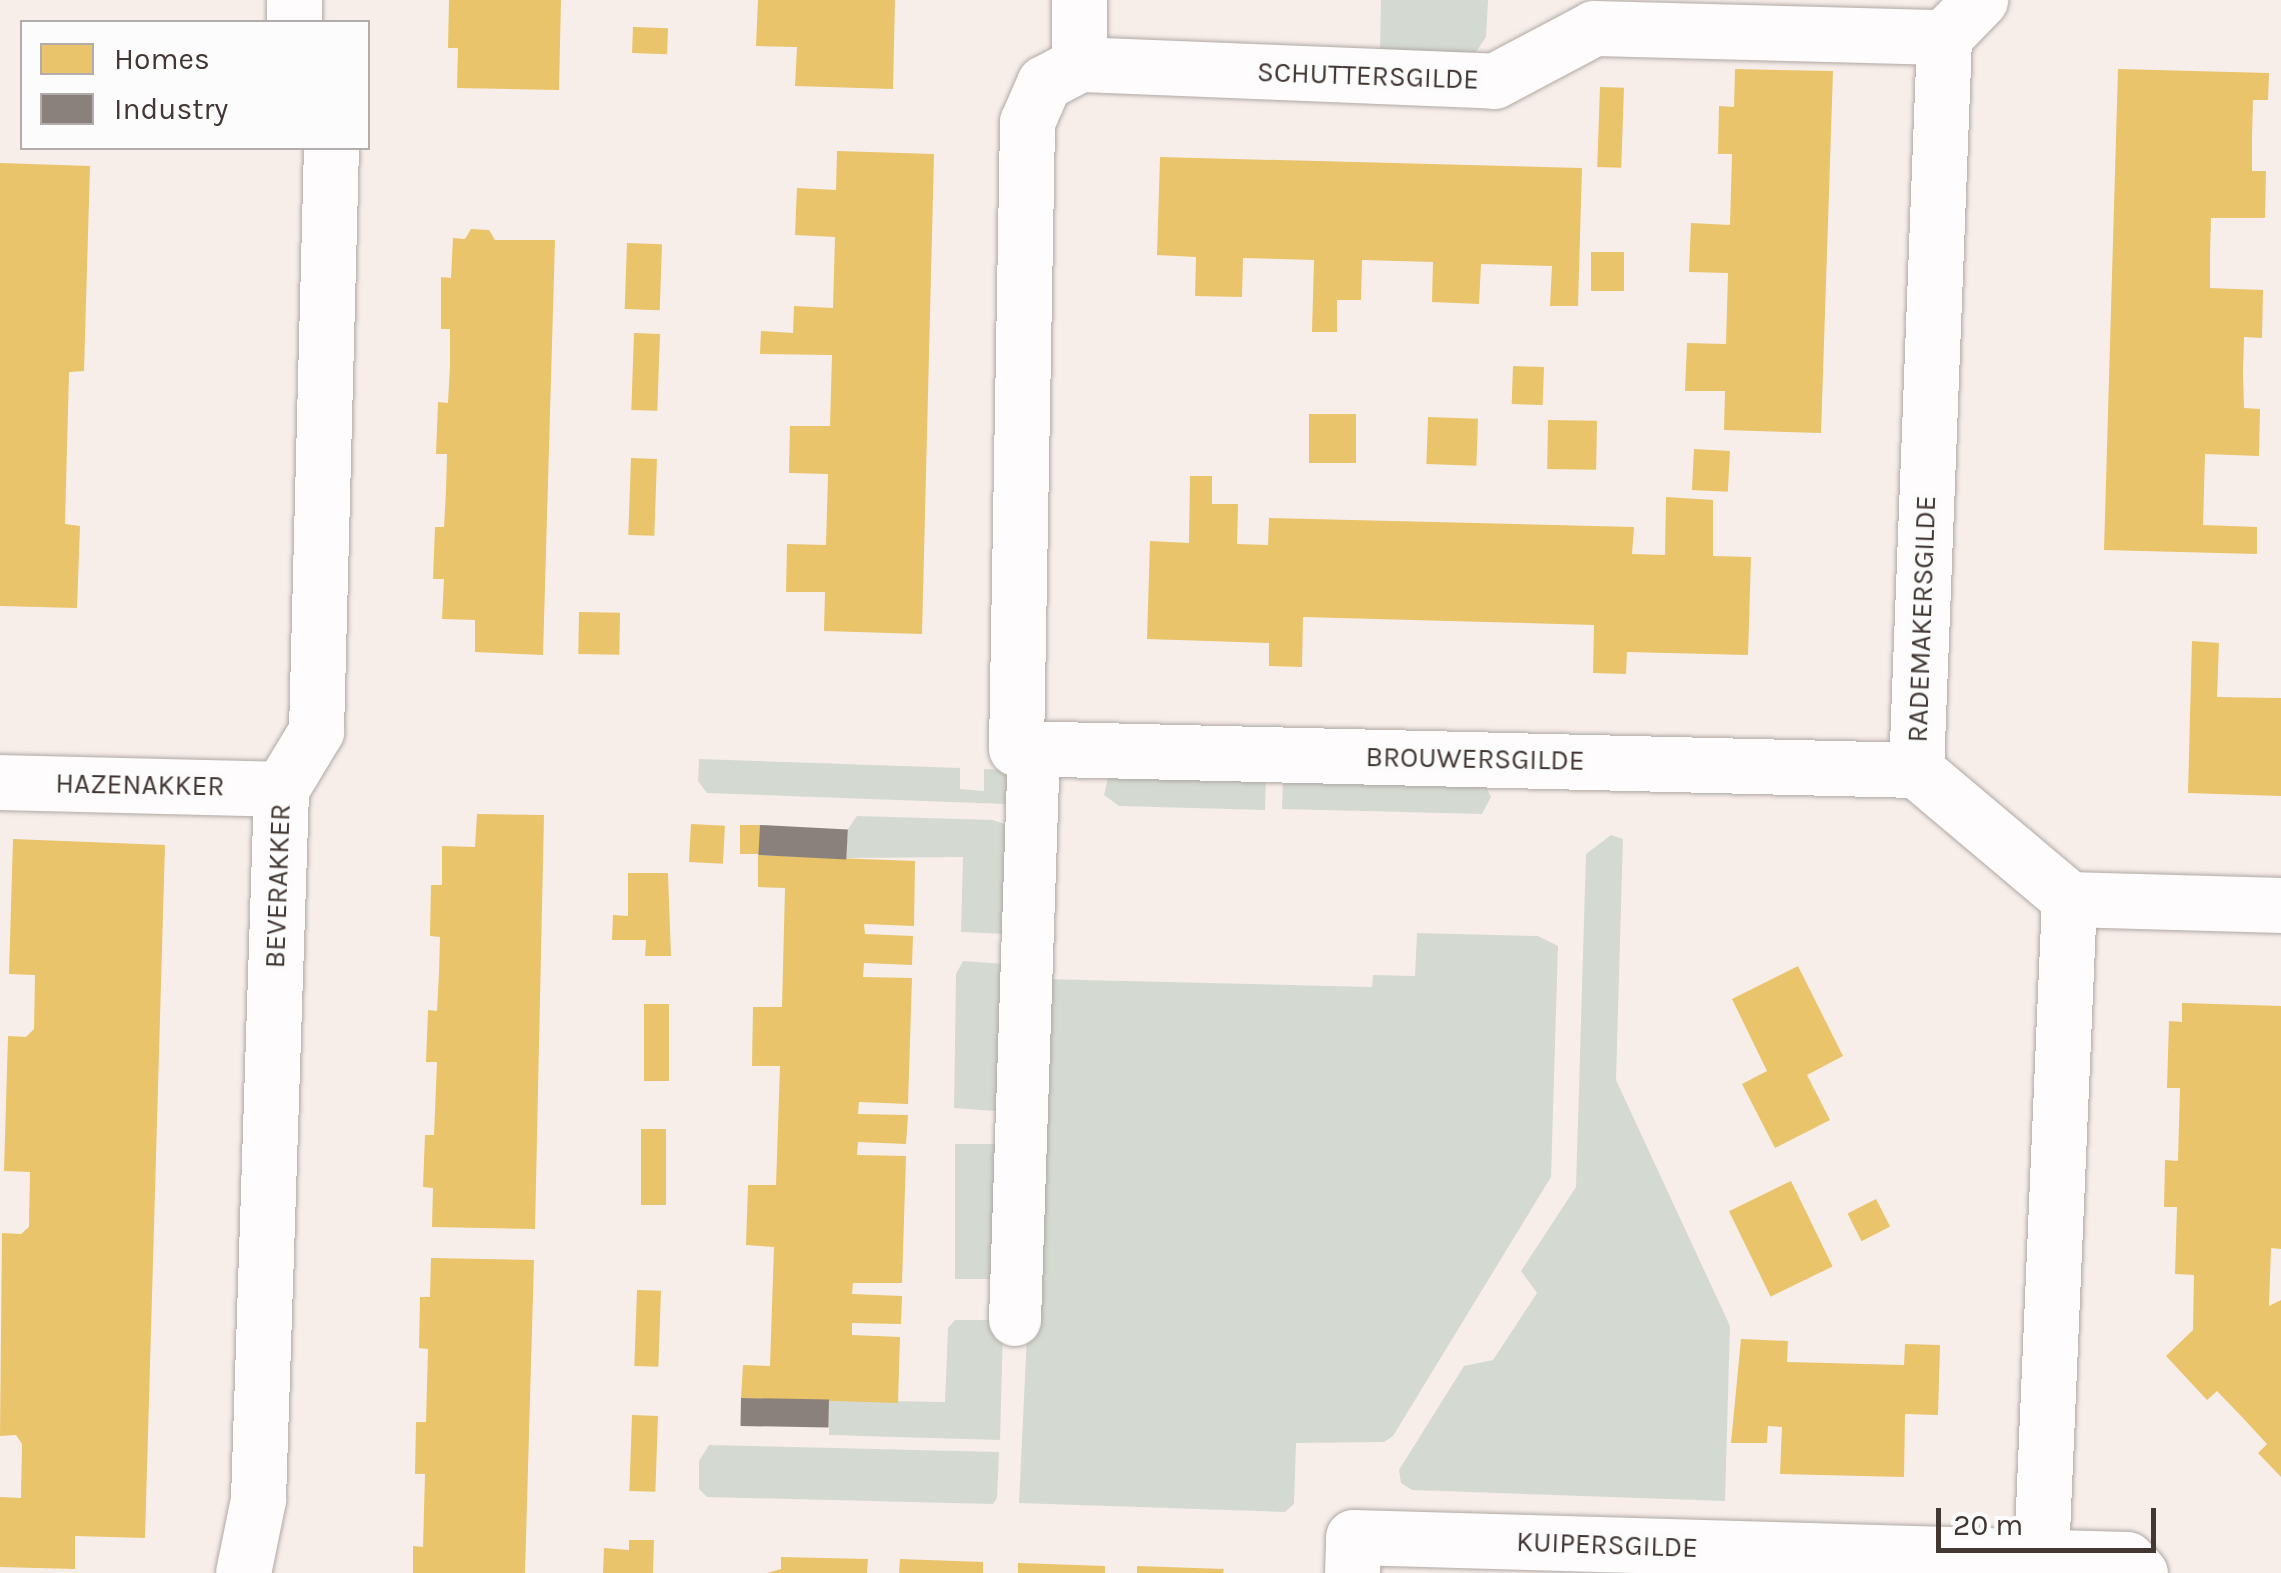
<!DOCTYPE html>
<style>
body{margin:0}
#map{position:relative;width:2281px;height:1573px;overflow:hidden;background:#f7eeea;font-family:Karla,sans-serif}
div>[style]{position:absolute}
.green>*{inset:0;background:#d4dad1;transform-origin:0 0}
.homes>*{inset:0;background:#e9c46a;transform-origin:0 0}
.industry>*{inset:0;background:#8a817c;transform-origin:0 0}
.roads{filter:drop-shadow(0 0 2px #b0a8a4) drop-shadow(0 0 2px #b0a8a4)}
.pedestrian>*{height:52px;margin:-26px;padding:0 26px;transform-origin:26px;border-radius:26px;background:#fefcfc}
.minor>*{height:55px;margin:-27.5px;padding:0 27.5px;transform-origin:27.5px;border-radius:27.5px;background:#fefcfc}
span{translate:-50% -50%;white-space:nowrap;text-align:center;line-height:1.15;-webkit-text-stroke:10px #fcfcfc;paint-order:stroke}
.street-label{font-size:28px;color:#433733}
.legend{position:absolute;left:20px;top:20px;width:350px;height:130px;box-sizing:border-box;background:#fcfcfc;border:2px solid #b2adac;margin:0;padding:12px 18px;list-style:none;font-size:30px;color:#433733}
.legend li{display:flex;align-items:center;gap:20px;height:50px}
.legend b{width:50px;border:2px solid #b2adac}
.scale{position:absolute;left:1936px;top:1508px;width:220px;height:45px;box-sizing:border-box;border:5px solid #433733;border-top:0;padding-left:12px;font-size:30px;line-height:35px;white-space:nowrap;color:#433733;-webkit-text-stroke:8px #fcfcfc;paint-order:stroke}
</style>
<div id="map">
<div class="green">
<div style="clip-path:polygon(1381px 0,1488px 0,1486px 37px,1476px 52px,1464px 54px,1380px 53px)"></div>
<div style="clip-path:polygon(699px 759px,960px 768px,960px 789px,984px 791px,984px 769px,1019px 770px,1017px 801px,1005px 804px,707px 793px,698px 781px)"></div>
<div style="clip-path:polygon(1108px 778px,1266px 779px,1265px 810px,1119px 806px,1104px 795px)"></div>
<div style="clip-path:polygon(1283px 779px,1485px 785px,1491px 797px,1482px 814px,1282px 809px)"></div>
<div style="clip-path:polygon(857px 816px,993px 820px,1010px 826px,1007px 934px,961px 932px,963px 857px,846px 858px,848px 829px)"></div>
<div style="clip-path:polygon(1611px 835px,1623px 839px,1616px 1080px,1730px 1326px,1725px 1501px,1412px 1490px,1401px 1483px,1399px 1470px,1464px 1366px,1493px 1360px,1537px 1293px,1521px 1271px,1576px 1187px,1586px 854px)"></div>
<div style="clip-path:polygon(1417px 933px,1538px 936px,1558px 946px,1551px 1177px,1393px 1436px,1384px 1442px,1296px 1443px,1294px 1504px,1285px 1512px,1019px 1503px,1044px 979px,1372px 987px,1373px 975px,1415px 976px)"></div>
<div style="clip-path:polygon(963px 961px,1004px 964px,1008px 1112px,954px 1108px,956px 974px)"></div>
<div style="left:955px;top:1144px;width:46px;height:135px"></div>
<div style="clip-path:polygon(955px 1320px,993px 1320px,1003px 1330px,1000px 1440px,829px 1435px,829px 1400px,945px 1402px,948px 1328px)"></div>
<div style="clip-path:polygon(709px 1445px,999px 1452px,997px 1498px,993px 1504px,707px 1497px,699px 1489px,699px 1461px)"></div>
</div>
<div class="homes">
<div style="clip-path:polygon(449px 0,561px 0,559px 90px,457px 88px,458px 48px,448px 48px)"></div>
<div style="clip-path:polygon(758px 0,895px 0,893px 89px,795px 86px,797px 47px,756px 46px)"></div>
<div style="left:633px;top:27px;width:35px;height:26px;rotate:2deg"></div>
<div style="clip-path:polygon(1735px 69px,1833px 71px,1821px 433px,1724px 430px,1725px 391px,1685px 391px,1687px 343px,1726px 344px,1728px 273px,1689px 272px,1691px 223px,1730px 225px,1732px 154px,1718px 154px,1719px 106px,1734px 107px)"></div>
<div style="clip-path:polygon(2118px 69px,2269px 73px,2268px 100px,2253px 100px,2252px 136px,2252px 171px,2266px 171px,2265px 218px,2211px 218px,2210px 253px,2210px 288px,2263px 290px,2262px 338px,2244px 337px,2243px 372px,2244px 408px,2260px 409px,2259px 456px,2205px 454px,2203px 525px,2257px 527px,2257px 554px,2104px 550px)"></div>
<div style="left:1600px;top:87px;width:24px;height:80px;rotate:2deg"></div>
<div style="clip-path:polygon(837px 151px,934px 154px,922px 634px,824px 631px,825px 592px,786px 592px,787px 544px,826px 545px,828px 474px,789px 473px,790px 426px,830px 426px,832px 355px,760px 354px,761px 331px,793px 333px,794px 306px,833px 308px,835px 237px,795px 235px,796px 211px,797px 188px,836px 190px)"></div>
<div style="clip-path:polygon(1160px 157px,1582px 168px,1578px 306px,1550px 306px,1552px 266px,1481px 264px,1479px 304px,1432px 302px,1433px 262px,1362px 260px,1361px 300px,1337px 300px,1337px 332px,1312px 332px,1314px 260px,1243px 258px,1242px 297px,1195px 296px,1196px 257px,1157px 255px)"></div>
<div style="clip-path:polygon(0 163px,90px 166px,84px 371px,69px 372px,65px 524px,80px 526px,77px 608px,0 606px)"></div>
<div style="clip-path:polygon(471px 229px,489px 230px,495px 240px,555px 240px,543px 655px,475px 652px,475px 620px,442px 619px,444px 579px,433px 579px,435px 527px,444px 527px,446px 492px,447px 454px,436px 454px,438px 402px,448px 403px,450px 366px,450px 329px,441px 329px,441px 277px,451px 278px,453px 238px,465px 239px)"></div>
<div style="left:627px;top:243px;width:35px;height:66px;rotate:2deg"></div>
<div style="left:1591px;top:252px;width:33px;height:39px"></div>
<div style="left:634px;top:333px;width:26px;height:77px;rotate:2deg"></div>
<div style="left:1513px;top:366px;width:31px;height:38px;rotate:2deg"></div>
<div style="left:1309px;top:414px;width:47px;height:49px"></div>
<div style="left:1428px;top:417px;width:50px;height:47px;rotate:2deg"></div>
<div style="left:1548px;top:420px;width:49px;height:49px;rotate:1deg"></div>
<div style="left:1694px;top:449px;width:36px;height:41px;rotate:3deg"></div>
<div style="left:631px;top:458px;width:26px;height:77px;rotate:2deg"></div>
<div style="clip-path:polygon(1190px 476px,1212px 476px,1212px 504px,1238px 504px,1237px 544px,1268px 545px,1269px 518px,1634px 527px,1632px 554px,1665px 555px,1666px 497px,1713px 500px,1713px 556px,1751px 557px,1748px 655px,1627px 652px,1626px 674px,1593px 673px,1594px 625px,1449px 621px,1303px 617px,1302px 667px,1269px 666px,1269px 643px,1147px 639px,1150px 541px,1189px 543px)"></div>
<div style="left:579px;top:612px;width:41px;height:42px;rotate:1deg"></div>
<div style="clip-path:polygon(2192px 641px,2219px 643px,2217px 697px,2281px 698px,2281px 796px,2188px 793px)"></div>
<div style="clip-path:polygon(477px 814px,544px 815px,535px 1229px,432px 1227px,433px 1188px,423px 1187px,425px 1135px,434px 1135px,437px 1062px,426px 1062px,428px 1010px,437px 1011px,439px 973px,440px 937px,430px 936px,431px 885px,442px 885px,442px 846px,475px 847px)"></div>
<div style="left:691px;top:824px;width:34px;height:38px;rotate:3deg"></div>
<div style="left:740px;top:825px;width:20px;height:29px"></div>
<div style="clip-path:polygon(13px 839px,165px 845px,145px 1538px,75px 1536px,75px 1569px,0 1567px,0 1497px,21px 1498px,22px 1444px,16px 1435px,0 1436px,2px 1233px,21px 1234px,29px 1227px,30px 1172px,4px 1171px,8px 1036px,26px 1037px,34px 1029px,35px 975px,9px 974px)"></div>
<div style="clip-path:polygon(758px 855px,915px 861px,914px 926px,864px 924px,865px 934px,913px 936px,912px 965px,864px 963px,863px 977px,912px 978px,908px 1104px,859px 1102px,858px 1114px,908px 1115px,906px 1144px,858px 1142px,857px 1155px,906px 1156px,902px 1283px,853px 1283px,852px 1294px,902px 1296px,901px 1324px,852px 1323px,852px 1335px,900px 1337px,898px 1403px,741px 1398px,743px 1365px,770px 1366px,774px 1247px,746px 1245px,748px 1185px,776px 1185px,780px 1066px,752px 1066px,753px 1007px,782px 1007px,785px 888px,758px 887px)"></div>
<div style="clip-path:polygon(628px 873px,668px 873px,671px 956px,645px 956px,646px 940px,612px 940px,613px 915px,628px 916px)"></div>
<div style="clip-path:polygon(1798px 966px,1843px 1056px,1807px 1075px,1830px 1120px,1775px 1148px,1742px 1084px,1767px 1071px,1732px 999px)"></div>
<div style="clip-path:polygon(2182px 1003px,2281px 1006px,2281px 1249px,2271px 1248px,2269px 1306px,2281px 1300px,2281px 1477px,2258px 1453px,2267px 1444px,2242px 1417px,2217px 1391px,2207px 1400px,2166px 1356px,2193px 1330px,2194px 1275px,2175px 1274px,2177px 1207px,2164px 1207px,2165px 1160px,2178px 1161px,2180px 1088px,2167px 1088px,2169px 1021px,2182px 1022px)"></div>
<div style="left:644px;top:1004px;width:25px;height:77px"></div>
<div style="left:641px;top:1129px;width:25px;height:76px"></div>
<div style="left:1791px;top:1181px;width:95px;height:69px;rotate:64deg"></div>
<div style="left:1876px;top:1199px;width:31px;height:32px;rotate:63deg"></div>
<div style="clip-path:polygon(431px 1258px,534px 1260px,525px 1573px,413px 1573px,413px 1546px,423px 1547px,425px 1474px,415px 1474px,416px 1422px,426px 1422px,428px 1349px,419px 1348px,420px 1297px,430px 1297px)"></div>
<div style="left:637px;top:1290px;width:24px;height:76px;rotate:2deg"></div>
<div style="clip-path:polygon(1741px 1339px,1788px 1341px,1787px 1362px,1904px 1365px,1905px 1344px,1940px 1345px,1938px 1415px,1905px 1414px,1904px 1477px,1780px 1474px,1782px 1427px,1768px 1426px,1767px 1443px,1731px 1443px)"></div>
<div style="left:632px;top:1415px;width:26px;height:76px;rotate:2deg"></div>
<div style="clip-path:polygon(629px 1540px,654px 1540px,653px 1573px,603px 1573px,604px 1548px,629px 1550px)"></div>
<div style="clip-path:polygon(781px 1557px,868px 1559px,867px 1573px,767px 1573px,781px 1569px)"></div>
<div style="clip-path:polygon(900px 1559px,983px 1562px,983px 1573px,899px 1573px)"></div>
<div style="clip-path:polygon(1018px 1563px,1105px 1566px,1105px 1573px,1018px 1573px)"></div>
<div style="clip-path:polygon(1137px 1566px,1224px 1569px,1223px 1573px,1137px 1573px)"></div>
</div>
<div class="industry">
<div style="left:760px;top:825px;width:88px;height:30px;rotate:3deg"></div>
<div style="left:741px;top:1398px;width:88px;height:28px;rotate:1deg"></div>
</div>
<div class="roads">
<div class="pedestrian">
<div style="left:1015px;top:1320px;width:572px;rotate:-88.1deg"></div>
</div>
<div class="minor">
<div style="left:294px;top:22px;width:22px;rotate:-90deg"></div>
<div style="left:1079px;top:64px;width:64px;rotate:-90deg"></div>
<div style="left:1916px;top:770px;width:900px;rotate:-178.6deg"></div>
<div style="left:1016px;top:748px;width:626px;rotate:-88.99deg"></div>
<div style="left:1027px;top:122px;width:43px;rotate:-66.4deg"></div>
<div style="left:1044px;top:83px;width:40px;rotate:-28deg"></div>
<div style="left:1079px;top:64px;width:415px;rotate:2.3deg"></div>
<div style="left:1494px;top:81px;width:113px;rotate:-27.9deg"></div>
<div style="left:1594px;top:28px;width:350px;rotate:1.5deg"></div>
<div style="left:1916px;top:770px;width:734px;rotate:-87.81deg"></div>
<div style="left:1944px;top:37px;width:52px;rotate:-45.8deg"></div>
<div style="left:1916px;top:770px;width:200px;rotate:40.1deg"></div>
<div style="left:0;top:782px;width:281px;rotate:1.4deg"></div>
<div style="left:2069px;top:899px;width:212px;rotate:1.6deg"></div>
<div style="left:2041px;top:1556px;width:658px;rotate:-87.56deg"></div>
<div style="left:243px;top:1573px;width:76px;rotate:-78.5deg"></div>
<div style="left:258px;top:1499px;width:710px;rotate:-88.14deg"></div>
<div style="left:281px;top:789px;width:68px;rotate:-58.9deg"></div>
<div style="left:316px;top:731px;width:583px;rotate:-88.53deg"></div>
<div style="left:1352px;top:1573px;width:36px;rotate:-88deg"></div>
<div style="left:1353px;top:1537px;width:774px;rotate:1.63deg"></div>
<div style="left:2127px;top:1559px;width:19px;rotate:47deg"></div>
</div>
</div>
<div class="street-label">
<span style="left:1368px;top:76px;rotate:2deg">SCHUTTERSGILDE</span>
<span style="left:1922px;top:619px;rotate:-88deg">RADEMAKERSGILDE</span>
<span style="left:1475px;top:759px;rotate:1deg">BROUWERSGILDE</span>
<span style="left:140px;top:785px;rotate:1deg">HAZENAKKER</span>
<span style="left:278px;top:886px;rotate:-88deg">BEVERAKKER</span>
<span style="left:1607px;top:1545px;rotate:2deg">KUIPERSGILDE</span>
</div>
<ul class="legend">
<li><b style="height:28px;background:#e9c46a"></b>Homes</li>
<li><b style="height:28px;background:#8a817c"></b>Industry</li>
</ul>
<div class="scale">20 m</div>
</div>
